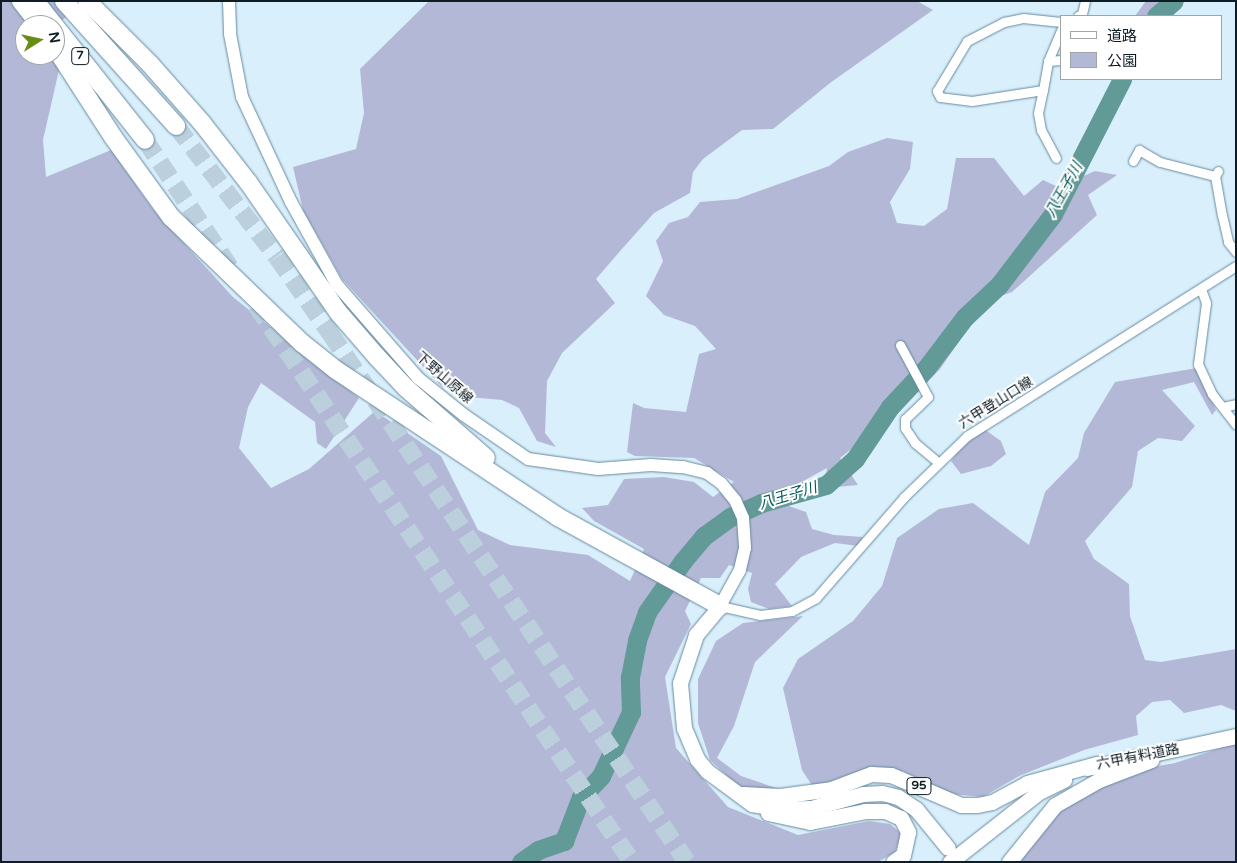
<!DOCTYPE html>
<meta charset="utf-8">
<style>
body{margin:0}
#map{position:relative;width:1237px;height:863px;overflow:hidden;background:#d9effc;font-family:"Varela Round","Noto Sans JP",sans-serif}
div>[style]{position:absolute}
.green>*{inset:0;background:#b4b8d7}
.river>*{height:19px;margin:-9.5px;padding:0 9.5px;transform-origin:9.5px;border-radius:9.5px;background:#619a97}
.highway-tunnel>*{height:18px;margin-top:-9px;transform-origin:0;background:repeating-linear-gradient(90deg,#bbcfdc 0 18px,transparent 0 27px)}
.roads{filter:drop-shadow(0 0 1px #67899e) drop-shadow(0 0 1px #67899e)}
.street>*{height:9px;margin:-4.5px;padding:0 4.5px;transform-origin:4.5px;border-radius:4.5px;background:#fff}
.secondary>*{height:12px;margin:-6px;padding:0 6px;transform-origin:6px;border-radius:6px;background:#fff}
.primary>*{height:15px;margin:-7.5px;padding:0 7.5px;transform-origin:7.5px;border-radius:7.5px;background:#fff}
.highway>*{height:18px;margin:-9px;padding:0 9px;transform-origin:9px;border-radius:9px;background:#fff}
span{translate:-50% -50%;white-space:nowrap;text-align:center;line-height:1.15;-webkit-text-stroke:4px #fff;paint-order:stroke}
.shield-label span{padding:1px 4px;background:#fff;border:1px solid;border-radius:4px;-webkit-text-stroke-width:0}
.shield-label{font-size:12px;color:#0e1c24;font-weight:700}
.street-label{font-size:14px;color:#0e1c24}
.water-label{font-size:15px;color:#005956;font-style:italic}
.frame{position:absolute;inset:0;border:2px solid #0e1c24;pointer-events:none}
.legend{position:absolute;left:1060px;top:15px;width:162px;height:65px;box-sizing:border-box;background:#fff;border:1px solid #9fa4a7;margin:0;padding:6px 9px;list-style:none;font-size:15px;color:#0e1c24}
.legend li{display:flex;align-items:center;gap:10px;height:25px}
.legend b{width:25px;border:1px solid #9fa4a7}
.north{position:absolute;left:15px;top:15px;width:50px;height:50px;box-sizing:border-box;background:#fff;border:1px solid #9fa4a7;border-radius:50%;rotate:80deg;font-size:14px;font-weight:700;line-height:20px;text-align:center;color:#0e1c24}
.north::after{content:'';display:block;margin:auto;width:18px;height:22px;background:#698c12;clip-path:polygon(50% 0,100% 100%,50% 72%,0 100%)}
</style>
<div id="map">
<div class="green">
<div style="clip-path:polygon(1px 1px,89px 1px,55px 25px,25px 25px,25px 55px,50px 55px,59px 70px,43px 140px,46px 177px,111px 150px,152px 208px,233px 297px,359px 398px,326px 449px,317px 443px,315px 422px,261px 383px,248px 407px,239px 448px,271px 488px,309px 469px,375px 411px,441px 456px,478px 530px,510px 545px,588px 555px,630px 581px,644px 549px,594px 521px,582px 508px,608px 505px,624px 479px,664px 477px,694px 482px,713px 497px,734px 482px,694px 458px,635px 456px,627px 452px,633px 403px,644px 408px,686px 412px,699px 354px,716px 349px,695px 326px,664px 315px,646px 296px,663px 261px,656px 241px,669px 223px,688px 217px,700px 202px,737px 199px,829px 166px,848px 152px,887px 138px,913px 142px,910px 169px,890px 202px,897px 223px,924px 226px,947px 209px,956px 158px,994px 158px,1024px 196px,1043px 180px,1058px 187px,1095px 171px,1117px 175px,1088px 195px,1097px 215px,1012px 292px,987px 301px,940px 369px,901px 410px,840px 458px,858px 485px,837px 487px,825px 479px,827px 468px,796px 485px,783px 504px,806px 512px,812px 529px,834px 535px,863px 537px,858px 546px,835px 543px,801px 557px,775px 584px,792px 606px,769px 609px,751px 602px,748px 589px,752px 573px,729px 565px,720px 578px,701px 578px,685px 611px,691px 624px,665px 677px,676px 748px,728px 807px,798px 835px,869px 821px,890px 824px,902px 834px,895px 852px,878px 862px,1px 862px)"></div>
<div style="clip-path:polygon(429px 1px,917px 1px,933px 10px,830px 83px,773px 129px,742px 130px,703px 159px,693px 172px,690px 193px,654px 213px,621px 250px,596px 279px,615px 303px,562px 353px,547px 381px,545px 433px,556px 447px,537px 441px,519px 408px,502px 400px,468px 397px,441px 386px,342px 279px,303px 210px,293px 167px,356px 149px,364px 113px,360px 69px)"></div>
<div style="clip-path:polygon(1146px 1px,1180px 1px,1173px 16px,1135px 16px)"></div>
<div style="clip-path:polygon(1197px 368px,1216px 410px,1212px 415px,1194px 382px,1162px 390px,1195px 426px,1182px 441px,1158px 438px,1138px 451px,1132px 487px,1085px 541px,1094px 559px,1129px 584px,1130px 616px,1145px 660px,1161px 662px,1236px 649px,1236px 711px,1221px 705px,1184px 713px,1170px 700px,1152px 702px,1136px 716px,1138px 735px,1084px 750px,1019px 776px,983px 797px,951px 794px,903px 771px,871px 770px,813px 787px,802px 770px,783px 688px,798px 659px,853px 621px,882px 586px,897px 538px,939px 509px,973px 503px,1029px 545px,1045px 492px,1078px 458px,1084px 433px,1115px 382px)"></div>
<div style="clip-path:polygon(984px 429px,1001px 441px,1006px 454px,991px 466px,961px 474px,951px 461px,964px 444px)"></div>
<div style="clip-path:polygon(803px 616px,755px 662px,734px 726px,717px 758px,741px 776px,779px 789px,774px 792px,738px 786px,710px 760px,698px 723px,698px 679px,716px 641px,743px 623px)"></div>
<div style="clip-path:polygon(1236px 743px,1236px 862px,1019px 862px,1032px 838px,1060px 804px,1130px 771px,1175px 763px)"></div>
</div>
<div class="river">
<div style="left:1156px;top:16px;width:23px;rotate:-40deg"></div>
<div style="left:521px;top:862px;width:21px;rotate:-35deg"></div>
<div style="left:538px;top:850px;width:28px;rotate:-19deg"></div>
<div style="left:564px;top:841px;width:47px;rotate:-68.9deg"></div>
<div style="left:581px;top:797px;width:29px;rotate:-46deg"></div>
<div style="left:601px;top:776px;width:71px;rotate:-64.9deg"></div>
<div style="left:631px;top:712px;width:35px;rotate:-92deg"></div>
<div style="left:630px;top:677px;width:38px;rotate:-79deg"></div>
<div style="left:637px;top:640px;width:30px;rotate:-70deg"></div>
<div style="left:647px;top:612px;width:62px;rotate:-54.8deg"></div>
<div style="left:683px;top:561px;width:33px;rotate:-50deg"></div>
<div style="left:704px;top:536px;width:32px;rotate:-36deg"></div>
<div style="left:730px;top:517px;width:34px;rotate:-24deg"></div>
<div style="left:761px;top:503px;width:67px;rotate:-15.5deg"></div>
<div style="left:826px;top:485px;width:39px;rotate:-42deg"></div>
<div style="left:855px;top:459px;width:63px;rotate:-56.1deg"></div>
<div style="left:890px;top:407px;width:54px;rotate:-47.2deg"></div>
<div style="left:927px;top:367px;width:63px;rotate:-52.8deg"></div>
<div style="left:965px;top:317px;width:47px;rotate:-43.3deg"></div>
<div style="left:999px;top:285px;width:89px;rotate:-52.7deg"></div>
<div style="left:1053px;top:214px;width:152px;rotate:-62.9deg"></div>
</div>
<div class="highway-tunnel">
<div style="left:176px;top:126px;width:165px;rotate:52.4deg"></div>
<div style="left:277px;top:257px;width:93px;rotate:55.1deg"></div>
<div style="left:330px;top:333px;width:638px;rotate:55.99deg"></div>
<div style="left:145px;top:140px;width:155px;rotate:56.3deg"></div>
<div style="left:256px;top:305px;width:672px;rotate:55.98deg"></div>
</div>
<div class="roads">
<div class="street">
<div style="left:1078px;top:16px;width:4px;rotate:-27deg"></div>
<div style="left:1082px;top:14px;width:13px;rotate:-77deg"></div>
<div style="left:1048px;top:61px;width:13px;rotate:-4deg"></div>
<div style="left:1043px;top:90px;width:29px;rotate:-80deg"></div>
<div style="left:1048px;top:61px;width:34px;rotate:-67deg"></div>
<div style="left:1056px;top:158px;width:32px;rotate:-118deg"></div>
<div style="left:1041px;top:130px;width:17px;rotate:-100deg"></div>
<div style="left:1038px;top:113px;width:24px;rotate:-78deg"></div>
<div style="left:1043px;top:90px;width:72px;rotate:171.2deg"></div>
<div style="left:972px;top:101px;width:32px;rotate:-173deg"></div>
<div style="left:940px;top:97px;width:7px;rotate:-117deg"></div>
<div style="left:937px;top:91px;width:58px;rotate:-59deg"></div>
<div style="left:967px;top:41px;width:42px;rotate:-27.2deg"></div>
<div style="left:1004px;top:22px;width:19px;rotate:-12deg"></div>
<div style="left:1023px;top:18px;width:38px;rotate:6deg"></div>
<div style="left:1133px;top:161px;width:13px;rotate:-61deg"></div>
<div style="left:1139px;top:150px;width:24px;rotate:30deg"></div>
<div style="left:1160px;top:162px;width:57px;rotate:14.3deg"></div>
<div style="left:1218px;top:171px;width:6px;rotate:121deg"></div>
<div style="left:1215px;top:176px;width:40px;rotate:80deg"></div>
<div style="left:1222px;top:215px;width:28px;rotate:77deg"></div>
<div style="left:1228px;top:242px;width:13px;rotate:51deg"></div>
<div style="left:1201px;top:289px;width:15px;rotate:70deg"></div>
<div style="left:1206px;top:303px;width:62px;rotate:97.5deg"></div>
<div style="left:1198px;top:364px;width:33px;rotate:65deg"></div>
<div style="left:1212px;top:394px;width:39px;rotate:52deg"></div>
<div style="left:900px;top:345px;width:59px;rotate:61.7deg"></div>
<div style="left:928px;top:397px;width:32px;rotate:136deg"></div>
<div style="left:905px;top:419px;width:9px;rotate:90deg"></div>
<div style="left:905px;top:428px;width:18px;rotate:56deg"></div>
<div style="left:915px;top:443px;width:31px;rotate:40deg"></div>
<div style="left:1223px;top:407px;width:13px;rotate:-13deg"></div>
<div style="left:720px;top:606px;width:41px;rotate:12.7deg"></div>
<div style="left:760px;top:615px;width:32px;rotate:-7deg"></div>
<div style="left:792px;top:611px;width:27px;rotate:-28deg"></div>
<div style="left:816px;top:598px;width:134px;rotate:-48.9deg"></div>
<div style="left:904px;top:497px;width:88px;rotate:-44.1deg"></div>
<div style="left:967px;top:436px;width:318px;rotate:-32.3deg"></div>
</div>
<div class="secondary">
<div style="left:229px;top:1px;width:33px;rotate:88deg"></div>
<div style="left:230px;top:34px;width:64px;rotate:79.2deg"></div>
<div style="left:242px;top:97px;width:116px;rotate:65deg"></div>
<div style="left:291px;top:202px;width:95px;rotate:61deg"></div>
<div style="left:337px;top:285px;width:123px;rotate:48.9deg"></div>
<div style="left:418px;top:378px;width:59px;rotate:38.8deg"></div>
<div style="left:464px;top:415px;width:78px;rotate:34.5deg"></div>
<div style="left:528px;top:459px;width:71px;rotate:8.1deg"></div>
<div style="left:598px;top:469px;width:53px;rotate:-4.3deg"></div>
<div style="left:651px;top:465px;width:32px;rotate:4deg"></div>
<div style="left:683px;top:467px;width:25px;rotate:14deg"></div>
<div style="left:707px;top:473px;width:17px;rotate:36deg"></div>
<div style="left:721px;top:483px;width:22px;rotate:51deg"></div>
<div style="left:735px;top:500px;width:20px;rotate:66deg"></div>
<div style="left:743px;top:518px;width:30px;rotate:86deg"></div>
<div style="left:745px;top:548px;width:23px;rotate:103deg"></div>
<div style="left:740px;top:570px;width:41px;rotate:119.1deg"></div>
</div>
<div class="primary">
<div style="left:720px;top:606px;width:38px;rotate:130deg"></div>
<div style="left:696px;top:635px;width:51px;rotate:108.4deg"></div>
<div style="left:680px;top:683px;width:45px;rotate:84.9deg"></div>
<div style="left:684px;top:728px;width:34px;rotate:67deg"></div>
<div style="left:697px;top:759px;width:16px;rotate:50deg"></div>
<div style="left:707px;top:771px;width:56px;rotate:36.3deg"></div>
<div style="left:752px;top:804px;width:28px;rotate:10deg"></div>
<div style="left:780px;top:809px;width:31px;rotate:-2deg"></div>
<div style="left:811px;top:808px;width:54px;rotate:-15.1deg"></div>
<div style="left:863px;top:794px;width:19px;rotate:-3deg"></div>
<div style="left:882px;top:793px;width:16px;rotate:14deg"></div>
<div style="left:898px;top:797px;width:22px;rotate:34deg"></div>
<div style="left:916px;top:809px;width:50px;rotate:50.6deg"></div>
<div style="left:1087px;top:768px;width:152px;rotate:-12.1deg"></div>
<div style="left:743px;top:794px;width:37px;rotate:3deg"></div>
<div style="left:780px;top:796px;width:51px;rotate:-7.8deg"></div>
<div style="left:831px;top:789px;width:43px;rotate:-20.6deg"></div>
<div style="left:871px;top:774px;width:20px;rotate:3deg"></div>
<div style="left:891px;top:775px;width:76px;rotate:23.2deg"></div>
<div style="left:961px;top:805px;width:16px"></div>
<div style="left:977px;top:805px;width:15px;rotate:-11deg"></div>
<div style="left:992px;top:802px;width:40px;rotate:-28deg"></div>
<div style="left:1027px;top:783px;width:72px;rotate:-15.4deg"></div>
<div style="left:768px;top:813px;width:43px;rotate:12.1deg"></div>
<div style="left:810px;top:822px;width:56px;rotate:-11.3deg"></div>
<div style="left:865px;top:811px;width:20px"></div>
<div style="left:885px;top:811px;width:17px;rotate:24deg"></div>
<div style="left:901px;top:818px;width:16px;rotate:63deg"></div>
<div style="left:908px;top:832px;width:24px;rotate:102deg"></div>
<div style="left:903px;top:855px;width:12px;rotate:145deg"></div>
<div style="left:950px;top:862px;width:113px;rotate:-38.2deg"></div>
<div style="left:1039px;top:792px;width:28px;rotate:-26deg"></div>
<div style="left:1009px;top:862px;width:73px;rotate:-51.1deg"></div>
<div style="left:1055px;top:805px;width:51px;rotate:-29.6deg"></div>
<div style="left:1099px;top:780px;width:56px;rotate:-21deg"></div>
</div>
<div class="highway">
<div style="left:21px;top:1px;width:28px;rotate:52deg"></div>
<div style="left:35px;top:1px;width:177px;rotate:51.6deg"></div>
<div style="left:64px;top:1px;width:168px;rotate:48.1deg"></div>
<div style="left:87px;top:1px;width:89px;rotate:45deg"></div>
<div style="left:150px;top:64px;width:79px;rotate:48.6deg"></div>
<div style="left:202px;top:123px;width:75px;rotate:52.1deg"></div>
<div style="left:248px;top:182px;width:158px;rotate:55.3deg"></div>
<div style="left:338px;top:312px;width:60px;rotate:49.1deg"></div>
<div style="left:377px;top:357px;width:42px;rotate:46.9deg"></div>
<div style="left:406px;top:388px;width:106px;rotate:41.2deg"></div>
<div style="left:55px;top:47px;width:107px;rotate:57.2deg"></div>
<div style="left:113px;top:137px;width:99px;rotate:54.1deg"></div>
<div style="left:171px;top:217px;width:182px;rotate:43.9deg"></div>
<div style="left:302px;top:343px;width:43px;rotate:38.5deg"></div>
<div style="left:336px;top:370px;width:266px;rotate:33.5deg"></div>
<div style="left:558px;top:517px;width:185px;rotate:28.8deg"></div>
</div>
</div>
<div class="shield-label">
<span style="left:80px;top:56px">7</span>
<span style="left:919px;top:786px">95</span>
</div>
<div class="street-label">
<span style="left:444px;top:378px;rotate:41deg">下野山原線</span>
<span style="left:996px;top:403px;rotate:-32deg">六甲登山口線</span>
<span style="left:1138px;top:757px;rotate:-11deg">六甲有料道路</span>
</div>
<div class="water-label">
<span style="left:1064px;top:190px;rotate:-61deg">八王子川</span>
<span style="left:788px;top:496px;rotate:-17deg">八王子川</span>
</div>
<div class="frame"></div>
<ul class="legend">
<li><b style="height:6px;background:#fff"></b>道路</li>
<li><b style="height:14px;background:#b4b8d7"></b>公園</li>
</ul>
<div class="north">N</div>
</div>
